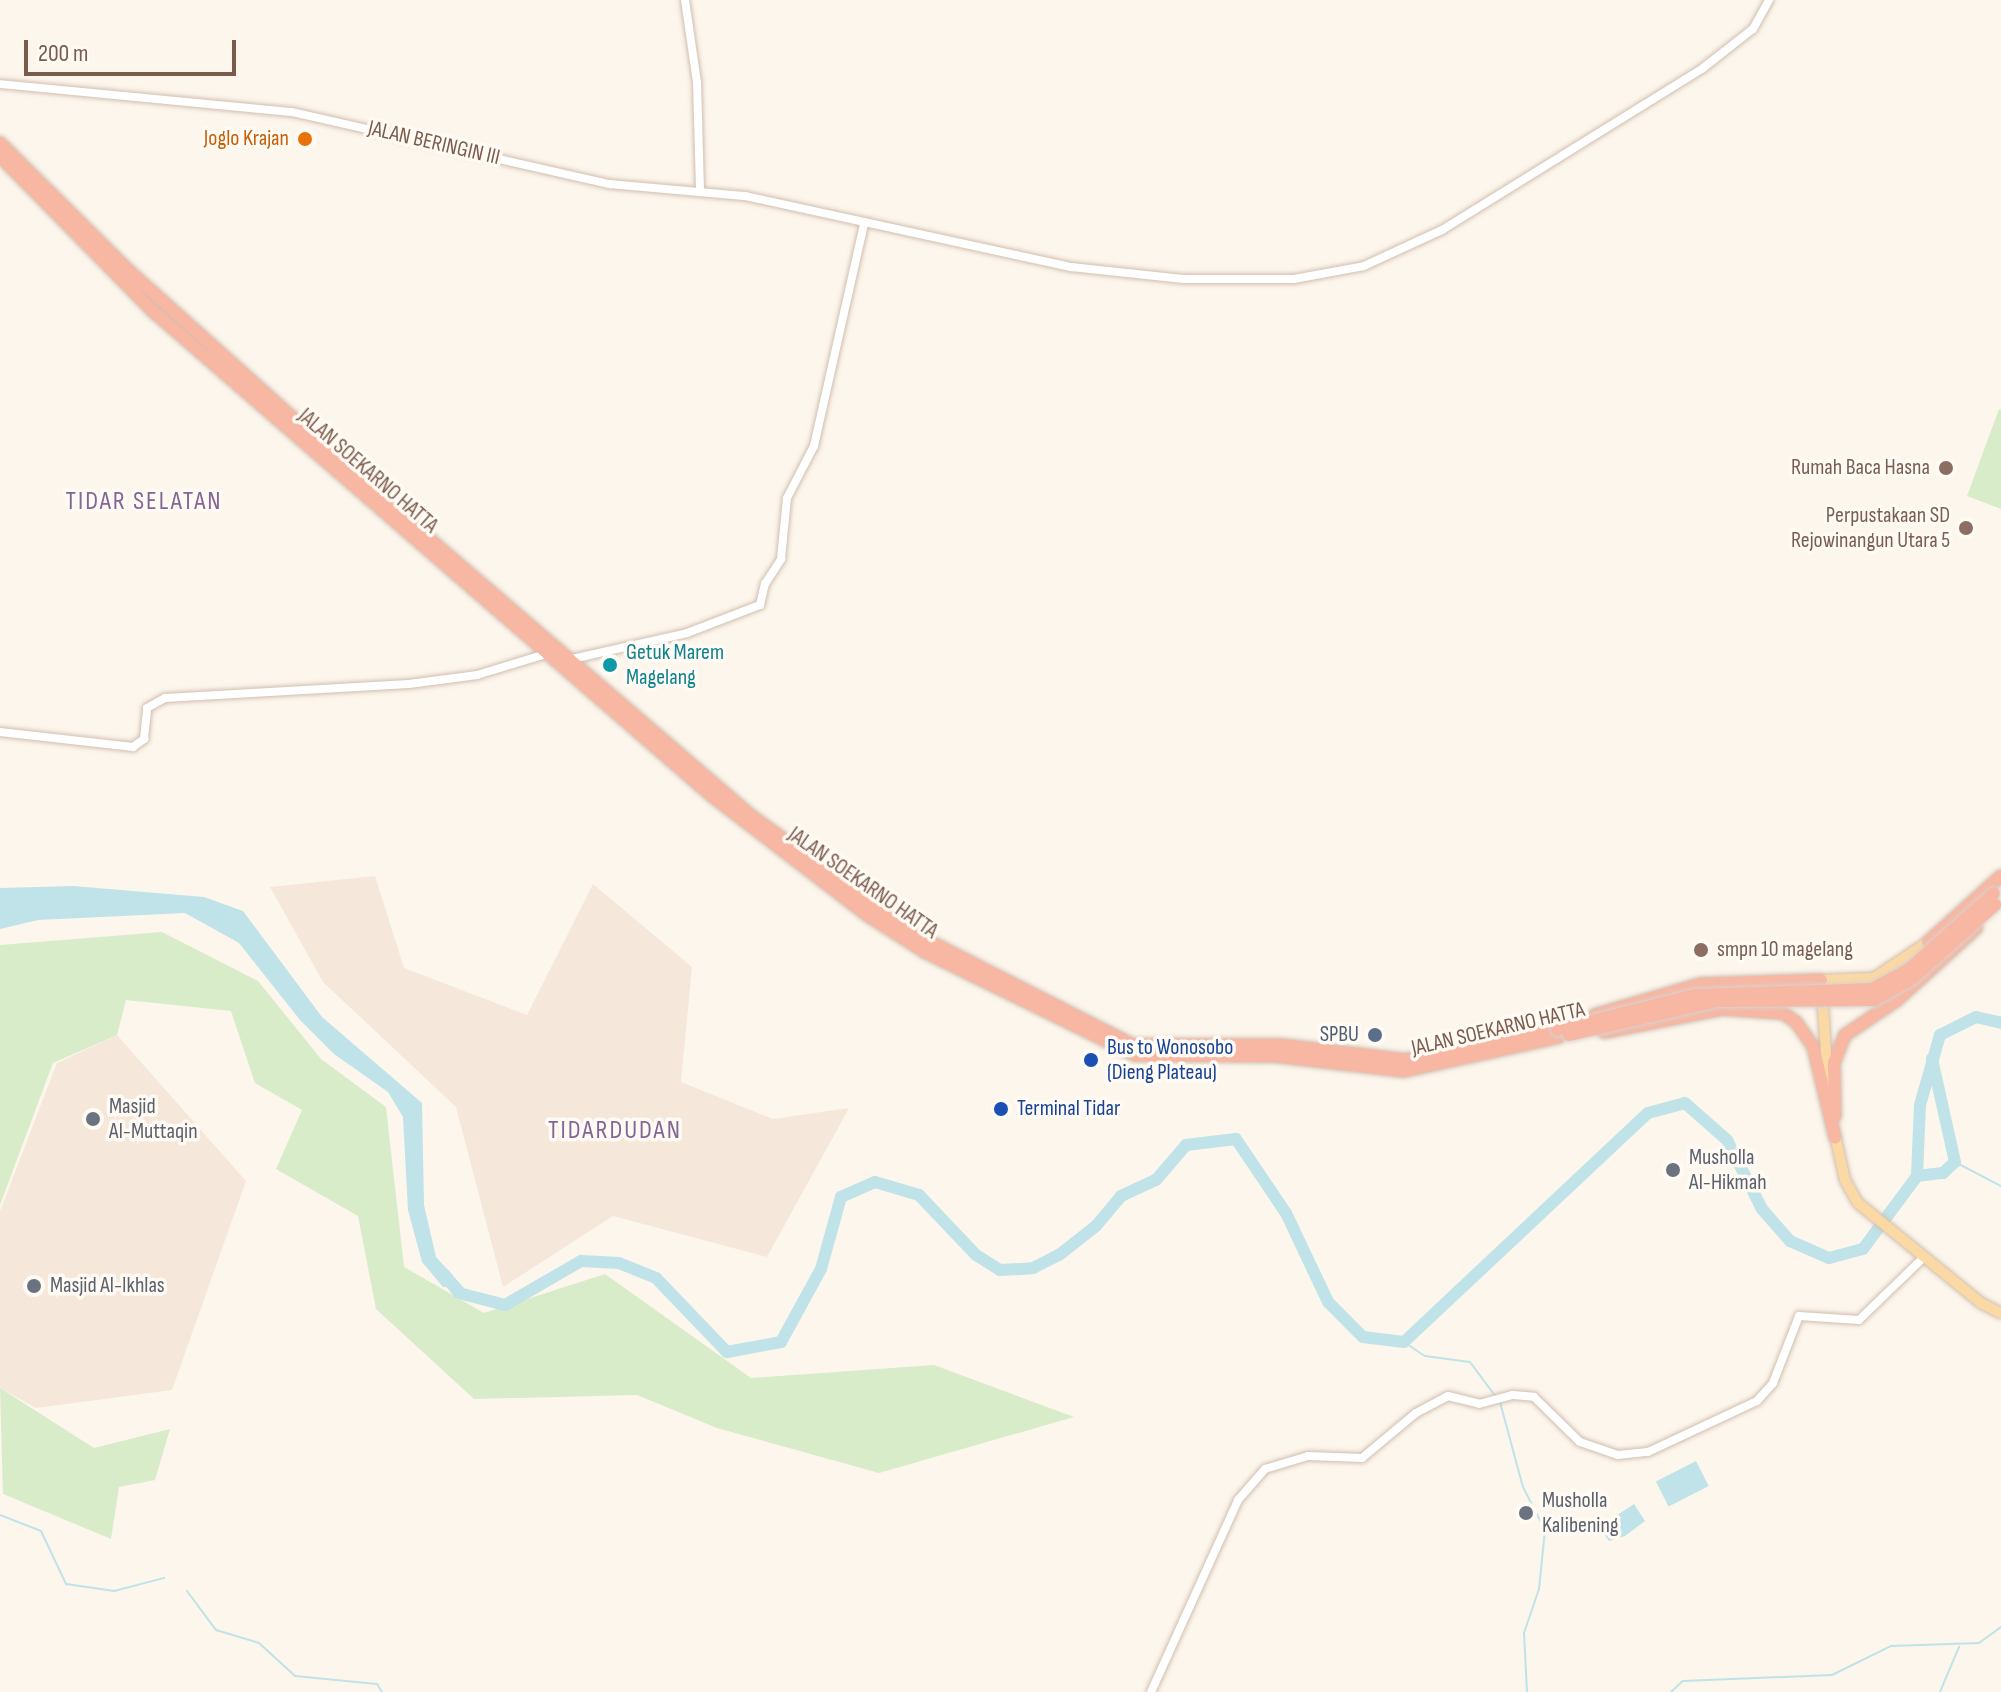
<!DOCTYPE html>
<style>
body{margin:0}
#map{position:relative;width:2001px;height:1692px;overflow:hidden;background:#fdf6ec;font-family:"Sofia Sans Condensed",sans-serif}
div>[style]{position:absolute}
.residential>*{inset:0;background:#f5e8da}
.green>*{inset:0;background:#d8ecc9}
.water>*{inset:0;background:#bfe3e8;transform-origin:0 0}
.stream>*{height:2px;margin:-1px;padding:0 1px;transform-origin:1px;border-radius:1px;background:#bfe3e8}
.river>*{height:12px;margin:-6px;padding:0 6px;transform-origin:6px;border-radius:6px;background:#bfe3e8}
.roads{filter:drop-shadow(0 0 2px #d1beb0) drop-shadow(0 0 2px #d1beb0)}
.minor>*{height:8px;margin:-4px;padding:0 4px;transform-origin:4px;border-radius:4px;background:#fff}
.major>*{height:10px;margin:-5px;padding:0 5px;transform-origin:5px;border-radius:5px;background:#fbd9a5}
.highway>*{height:12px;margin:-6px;padding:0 6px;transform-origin:6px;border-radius:6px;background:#f7b7a3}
.bridges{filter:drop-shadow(0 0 2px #dad1cd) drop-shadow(0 0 2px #dad1cd)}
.highway-bridge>*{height:12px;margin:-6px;padding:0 6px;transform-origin:6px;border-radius:6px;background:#f7b7a3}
.dots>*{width:22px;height:22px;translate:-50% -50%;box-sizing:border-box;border:4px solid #fffaf3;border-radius:50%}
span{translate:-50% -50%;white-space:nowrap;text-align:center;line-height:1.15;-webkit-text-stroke:7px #fffaf3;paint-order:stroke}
.food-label{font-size:22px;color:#c56008}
.right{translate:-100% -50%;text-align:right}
.street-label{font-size:22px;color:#7a5c4d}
.education-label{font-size:22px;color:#785e54}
.left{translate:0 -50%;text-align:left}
.culture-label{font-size:22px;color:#0d838f}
.service-label{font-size:22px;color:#4e5e75}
.transit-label{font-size:22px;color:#164399}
.worship-label{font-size:22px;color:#5b616d}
.quarter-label{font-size:26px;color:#846695;letter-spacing:2px}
.scale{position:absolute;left:24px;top:40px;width:212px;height:36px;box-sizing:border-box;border:4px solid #7a5c4d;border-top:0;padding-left:10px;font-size:24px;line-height:28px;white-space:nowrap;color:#7a5c4d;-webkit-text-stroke:6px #fffaf3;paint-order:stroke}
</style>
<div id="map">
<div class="residential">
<div style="clip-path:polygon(375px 876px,404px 968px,527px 1015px,593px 884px,692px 967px,681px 1082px,773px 1119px,849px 1108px,767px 1257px,613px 1216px,503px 1287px,456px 1107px,323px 982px,270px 887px)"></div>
<div style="clip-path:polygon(117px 1035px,246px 1181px,172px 1390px,36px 1408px,0 1388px,0 1211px,57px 1063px)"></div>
</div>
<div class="green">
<div style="clip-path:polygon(1999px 409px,2001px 410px,2001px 509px,1967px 496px)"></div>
<div style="clip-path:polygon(162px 932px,258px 981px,321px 1059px,386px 1107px,404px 1267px,484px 1313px,605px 1274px,751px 1378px,934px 1365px,1074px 1417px,879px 1473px,717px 1428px,637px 1395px,474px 1399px,376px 1309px,358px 1216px,276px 1169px,302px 1110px,255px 1083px,231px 1011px,126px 1000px,117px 1035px,53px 1063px,0 1205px,0 945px)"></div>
<div style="clip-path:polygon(0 1388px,94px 1448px,170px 1429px,155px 1480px,119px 1487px,111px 1539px,3px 1494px)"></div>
</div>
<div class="water">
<div style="clip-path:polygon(73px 886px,204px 897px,243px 911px,322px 1017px,422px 1103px,424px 1205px,436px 1257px,464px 1288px,443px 1287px,422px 1262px,408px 1210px,403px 1117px,388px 1092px,334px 1054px,300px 1020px,239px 943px,185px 913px,38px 920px,0 929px,0 888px)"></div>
<div style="left:1696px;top:1461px;width:28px;height:45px;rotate:63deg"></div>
<div style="clip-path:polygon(1634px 1504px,1645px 1521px,1625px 1536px,1609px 1541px,1599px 1527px)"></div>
</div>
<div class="stream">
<div style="left:1955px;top:1162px;width:52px;rotate:27.6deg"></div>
<div style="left:1404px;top:1342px;width:25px;rotate:34deg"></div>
<div style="left:1425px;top:1356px;width:45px;rotate:7.6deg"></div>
<div style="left:1470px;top:1362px;width:44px;rotate:53.4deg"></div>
<div style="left:1500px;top:1402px;width:88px;rotate:74.9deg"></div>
<div style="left:1523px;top:1487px;width:48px;rotate:62.9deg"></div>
<div style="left:1545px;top:1530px;width:59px;rotate:95.8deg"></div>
<div style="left:1539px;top:1589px;width:46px;rotate:108.8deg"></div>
<div style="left:1524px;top:1633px;width:59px;rotate:87.1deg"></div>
<div style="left:0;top:1515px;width:44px;rotate:21.3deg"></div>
<div style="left:41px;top:1531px;width:59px;rotate:64.7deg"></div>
<div style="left:66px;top:1584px;width:49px;rotate:8.3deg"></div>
<div style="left:114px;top:1591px;width:52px;rotate:-14.6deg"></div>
<div style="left:187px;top:1591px;width:49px;rotate:53.4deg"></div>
<div style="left:216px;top:1630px;width:45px;rotate:16.8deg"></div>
<div style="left:259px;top:1643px;width:49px;rotate:42.5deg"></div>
<div style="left:295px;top:1676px;width:82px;rotate:5.6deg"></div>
<div style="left:377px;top:1684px;width:9px;rotate:58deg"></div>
<div style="left:1671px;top:1692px;width:16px;rotate:-43deg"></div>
<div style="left:1683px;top:1681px;width:149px;rotate:-2.3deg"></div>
<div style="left:1832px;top:1675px;width:66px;rotate:-26.2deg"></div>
<div style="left:1891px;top:1646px;width:88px;rotate:-2deg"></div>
<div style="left:1979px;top:1643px;width:27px;rotate:-36deg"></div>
<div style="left:1940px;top:1692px;width:49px;rotate:-67.1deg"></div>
</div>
<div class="river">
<div style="left:1917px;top:1176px;width:26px;rotate:-7deg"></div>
<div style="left:1943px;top:1173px;width:16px;rotate:-43deg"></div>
<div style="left:1955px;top:1162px;width:106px;rotate:-102.6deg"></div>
<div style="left:444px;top:1274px;width:24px;rotate:52deg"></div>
<div style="left:459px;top:1293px;width:48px;rotate:14.6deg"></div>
<div style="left:505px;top:1305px;width:88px;rotate:-30.1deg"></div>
<div style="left:581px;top:1261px;width:38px;rotate:3deg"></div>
<div style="left:619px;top:1263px;width:40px;rotate:22deg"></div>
<div style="left:656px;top:1278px;width:103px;rotate:46.2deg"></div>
<div style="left:727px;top:1352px;width:55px;rotate:-10.5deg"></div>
<div style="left:781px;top:1342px;width:83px;rotate:-61.3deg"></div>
<div style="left:821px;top:1269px;width:75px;rotate:-74.5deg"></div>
<div style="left:841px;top:1197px;width:37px;rotate:-24deg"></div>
<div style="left:875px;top:1182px;width:46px;rotate:16.5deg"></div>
<div style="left:919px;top:1195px;width:83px;rotate:46.5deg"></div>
<div style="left:976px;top:1255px;width:28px;rotate:32deg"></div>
<div style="left:1000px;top:1270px;width:33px;rotate:-3deg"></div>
<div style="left:1033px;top:1268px;width:29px;rotate:-27deg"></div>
<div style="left:1059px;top:1255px;width:47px;rotate:-38.1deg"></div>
<div style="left:1096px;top:1226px;width:39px;rotate:-50deg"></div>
<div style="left:1121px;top:1196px;width:38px;rotate:-25deg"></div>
<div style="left:1156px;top:1180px;width:46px;rotate:-49.4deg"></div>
<div style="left:1186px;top:1145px;width:50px;rotate:-6.8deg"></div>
<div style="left:1236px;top:1139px;width:89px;rotate:56deg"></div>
<div style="left:1286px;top:1213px;width:98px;rotate:64.7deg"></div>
<div style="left:1328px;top:1302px;width:49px;rotate:45deg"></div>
<div style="left:1363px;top:1337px;width:41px;rotate:7deg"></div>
<div style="left:1404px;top:1342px;width:335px;rotate:-43.2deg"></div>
<div style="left:1648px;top:1113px;width:38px;rotate:-15deg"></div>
<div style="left:1685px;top:1103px;width:56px;rotate:41.4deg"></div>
<div style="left:1727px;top:1140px;width:77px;rotate:63.1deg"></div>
<div style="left:1762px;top:1209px;width:43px;rotate:48.8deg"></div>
<div style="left:1790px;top:1241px;width:43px;rotate:23.6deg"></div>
<div style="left:1829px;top:1258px;width:35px;rotate:-15deg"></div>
<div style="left:1863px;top:1249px;width:91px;rotate:-53.5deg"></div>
<div style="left:1917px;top:1176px;width:71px;rotate:-87.6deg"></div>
<div style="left:1920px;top:1105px;width:73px;rotate:-74.1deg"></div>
<div style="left:1940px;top:1035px;width:40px;rotate:-26.6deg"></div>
<div style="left:1976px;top:1017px;width:26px;rotate:13deg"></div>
</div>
<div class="roads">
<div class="minor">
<div style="left:685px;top:0;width:83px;rotate:81.7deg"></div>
<div style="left:697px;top:82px;width:109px;rotate:88.4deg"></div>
<div style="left:0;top:84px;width:293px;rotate:5.5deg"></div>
<div style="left:292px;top:112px;width:326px;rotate:12.8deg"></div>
<div style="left:610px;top:184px;width:136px;rotate:5.1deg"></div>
<div style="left:745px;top:196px;width:334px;rotate:12.3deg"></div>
<div style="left:1071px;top:267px;width:113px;rotate:6.1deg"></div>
<div style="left:1183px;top:279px;width:111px"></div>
<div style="left:1294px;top:279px;width:71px;rotate:-10.5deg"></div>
<div style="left:1364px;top:266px;width:86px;rotate:-24.8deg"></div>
<div style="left:1442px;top:230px;width:307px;rotate:-31.8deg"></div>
<div style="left:1703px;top:68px;width:63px;rotate:-38deg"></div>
<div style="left:1753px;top:29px;width:33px;rotate:-61deg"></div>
<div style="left:572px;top:659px;width:118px;rotate:-12.7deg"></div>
<div style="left:687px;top:633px;width:78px;rotate:-21deg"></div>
<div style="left:760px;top:605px;width:22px;rotate:-77deg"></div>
<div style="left:765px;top:584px;width:30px;rotate:-57deg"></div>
<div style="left:781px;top:559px;width:61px;rotate:-84.4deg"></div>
<div style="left:787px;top:498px;width:59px;rotate:-62.6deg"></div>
<div style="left:814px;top:446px;width:227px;rotate:-77.3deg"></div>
<div style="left:0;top:732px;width:134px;rotate:6.4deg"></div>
<div style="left:133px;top:747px;width:14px;rotate:-36deg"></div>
<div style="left:144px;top:739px;width:31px;rotate:-84deg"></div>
<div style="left:147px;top:708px;width:21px;rotate:-29deg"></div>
<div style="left:165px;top:698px;width:244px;rotate:-3.3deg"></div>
<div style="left:409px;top:684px;width:69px;rotate:-7.5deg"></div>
<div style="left:477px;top:675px;width:75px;rotate:-17deg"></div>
<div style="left:1151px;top:1692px;width:211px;rotate:-65.6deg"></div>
<div style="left:1238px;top:1500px;width:41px;rotate:-48.9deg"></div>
<div style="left:1265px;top:1469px;width:45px;rotate:-16.8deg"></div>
<div style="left:1308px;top:1456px;width:54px;rotate:2.1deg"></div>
<div style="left:1362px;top:1458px;width:70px;rotate:-39.8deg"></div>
<div style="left:1416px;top:1413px;width:36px;rotate:-28deg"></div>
<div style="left:1448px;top:1396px;width:32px;rotate:14deg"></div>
<div style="left:1479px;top:1404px;width:35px;rotate:-15deg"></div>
<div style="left:1513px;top:1395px;width:21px;rotate:5deg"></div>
<div style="left:1534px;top:1397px;width:64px;rotate:44.4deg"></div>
<div style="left:1580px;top:1442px;width:40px;rotate:18.9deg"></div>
<div style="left:1618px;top:1455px;width:30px;rotate:-6deg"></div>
<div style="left:1648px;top:1452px;width:120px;rotate:-25.1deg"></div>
<div style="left:1757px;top:1401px;width:24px;rotate:-48deg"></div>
<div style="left:1773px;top:1383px;width:72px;rotate:-68.8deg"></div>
<div style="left:1799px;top:1316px;width:60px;rotate:3.8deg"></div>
<div style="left:1859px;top:1320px;width:89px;rotate:-44.1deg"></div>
</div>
<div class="major">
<div style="left:1829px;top:1096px;width:116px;rotate:-93.9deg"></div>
<div style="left:1821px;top:980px;width:53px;rotate:-2.2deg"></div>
<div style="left:1874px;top:978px;width:65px;rotate:-33.7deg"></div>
<div style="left:1834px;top:1131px;width:50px;rotate:77.3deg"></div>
<div style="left:1845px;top:1180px;width:26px;rotate:61deg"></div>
<div style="left:1858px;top:1203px;width:159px;rotate:39.1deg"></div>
<div style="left:1981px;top:1303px;width:22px;rotate:27deg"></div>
</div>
<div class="highway">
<div style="left:0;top:143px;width:182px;rotate:44.8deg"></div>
<div style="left:129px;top:271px;width:361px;rotate:41.9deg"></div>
<div style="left:398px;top:512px;width:469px;rotate:40.7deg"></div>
<div style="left:754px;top:818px;width:196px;rotate:35.9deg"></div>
<div style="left:913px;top:933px;width:247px;rotate:27deg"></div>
<div style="left:1133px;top:1045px;width:148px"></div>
<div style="left:1281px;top:1045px;width:126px;rotate:6.8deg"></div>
<div style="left:1406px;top:1060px;width:154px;rotate:-11.2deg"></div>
<div style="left:0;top:156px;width:219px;rotate:45.4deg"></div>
<div style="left:154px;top:312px;width:739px;rotate:40.94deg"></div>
<div style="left:712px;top:796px;width:195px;rotate:37.5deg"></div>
<div style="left:867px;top:915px;width:69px;rotate:32.5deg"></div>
<div style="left:925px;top:952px;width:234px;rotate:26.1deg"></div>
<div style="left:1135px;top:1055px;width:140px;rotate:0.4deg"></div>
<div style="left:1275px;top:1056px;width:130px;rotate:6.6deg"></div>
<div style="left:1404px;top:1071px;width:159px;rotate:-12.4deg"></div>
<div style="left:1928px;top:942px;width:98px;rotate:-42.1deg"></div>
<div style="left:1595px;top:1015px;width:110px;rotate:-16.3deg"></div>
<div style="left:1701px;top:984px;width:120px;rotate:-1.9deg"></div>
<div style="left:1604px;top:1032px;width:120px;rotate:-11deg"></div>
<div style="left:1722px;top:1009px;width:61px;rotate:3.8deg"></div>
<div style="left:1783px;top:1013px;width:16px;rotate:35deg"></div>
<div style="left:1796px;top:1022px;width:29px;rotate:55deg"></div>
<div style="left:1813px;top:1046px;width:94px;rotate:76.4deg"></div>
<div style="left:1835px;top:1116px;width:53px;rotate:-91.1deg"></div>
<div style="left:1834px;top:1063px;width:30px;rotate:-69deg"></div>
<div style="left:1845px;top:1035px;width:63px;rotate:-33.9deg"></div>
<div style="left:1897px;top:1000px;width:107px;rotate:-42.3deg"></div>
</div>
</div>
<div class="bridges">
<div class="highway-bridge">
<div style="left:1557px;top:1030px;width:142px;rotate:-14.2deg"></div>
<div style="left:1695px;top:995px;width:177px;rotate:-1.9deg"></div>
<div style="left:1872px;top:989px;width:41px;rotate:-27.8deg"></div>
<div style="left:1908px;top:970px;width:115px;rotate:-41.8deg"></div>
<div style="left:1569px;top:1035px;width:151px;rotate:-13deg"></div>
<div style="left:1716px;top:1001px;width:158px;rotate:-0.4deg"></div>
<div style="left:1874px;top:1000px;width:45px;rotate:-29.4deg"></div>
<div style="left:1913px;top:978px;width:110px;rotate:-41.7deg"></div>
</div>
</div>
<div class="dots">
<div style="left:305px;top:139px;background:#e8710a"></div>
<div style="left:1946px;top:468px;background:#8d6e63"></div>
<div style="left:1966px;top:528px;background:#8d6e63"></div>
<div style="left:610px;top:665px;background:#0f9aa8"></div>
<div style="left:1701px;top:950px;background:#8d6e63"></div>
<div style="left:1375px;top:1035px;background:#5c6f8a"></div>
<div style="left:1091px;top:1060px;background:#1a4fb4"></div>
<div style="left:1001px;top:1109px;background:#1a4fb4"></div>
<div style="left:93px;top:1119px;background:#6b7280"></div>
<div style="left:1673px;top:1170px;background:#6b7280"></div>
<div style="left:34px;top:1286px;background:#6b7280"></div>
<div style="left:1526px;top:1513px;background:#6b7280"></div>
</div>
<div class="food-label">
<span class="right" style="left:289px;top:139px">Joglo Krajan</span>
</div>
<div class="street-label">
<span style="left:434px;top:143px;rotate:13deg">JALAN BERINGIN III</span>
<span style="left:368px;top:471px;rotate:41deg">JALAN SOEKARNO HATTA</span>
<span style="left:863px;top:883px;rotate:35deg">JALAN SOEKARNO HATTA</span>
<span style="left:1498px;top:1029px;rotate:-13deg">JALAN SOEKARNO HATTA</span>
</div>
<div class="education-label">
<span class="right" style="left:1930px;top:468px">Rumah Baca Hasna</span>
<span class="right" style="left:1950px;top:528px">Perpustakaan SD<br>Rejowinangun Utara 5</span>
<span class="left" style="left:1717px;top:950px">smpn 10 magelang</span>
</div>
<div class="culture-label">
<span class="left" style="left:626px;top:665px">Getuk Marem<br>Magelang</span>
</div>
<div class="service-label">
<span class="right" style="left:1359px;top:1035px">SPBU</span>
</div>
<div class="transit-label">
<span class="left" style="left:1107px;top:1060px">Bus to Wonosobo<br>(Dieng Plateau)</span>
<span class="left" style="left:1017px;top:1109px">Terminal Tidar</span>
</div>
<div class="worship-label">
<span class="left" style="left:109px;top:1119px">Masjid<br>Al-Muttaqin</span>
<span class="left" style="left:1689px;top:1170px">Musholla<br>Al-Hikmah</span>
<span class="left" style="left:50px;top:1286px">Masjid Al-Ikhlas</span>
<span class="left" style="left:1542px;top:1513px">Musholla<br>Kalibening</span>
</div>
<div class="quarter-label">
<span style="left:144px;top:502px">TIDAR SELATAN</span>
<span style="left:615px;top:1131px">TIDARDUDAN</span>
</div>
<div class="scale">200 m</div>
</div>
